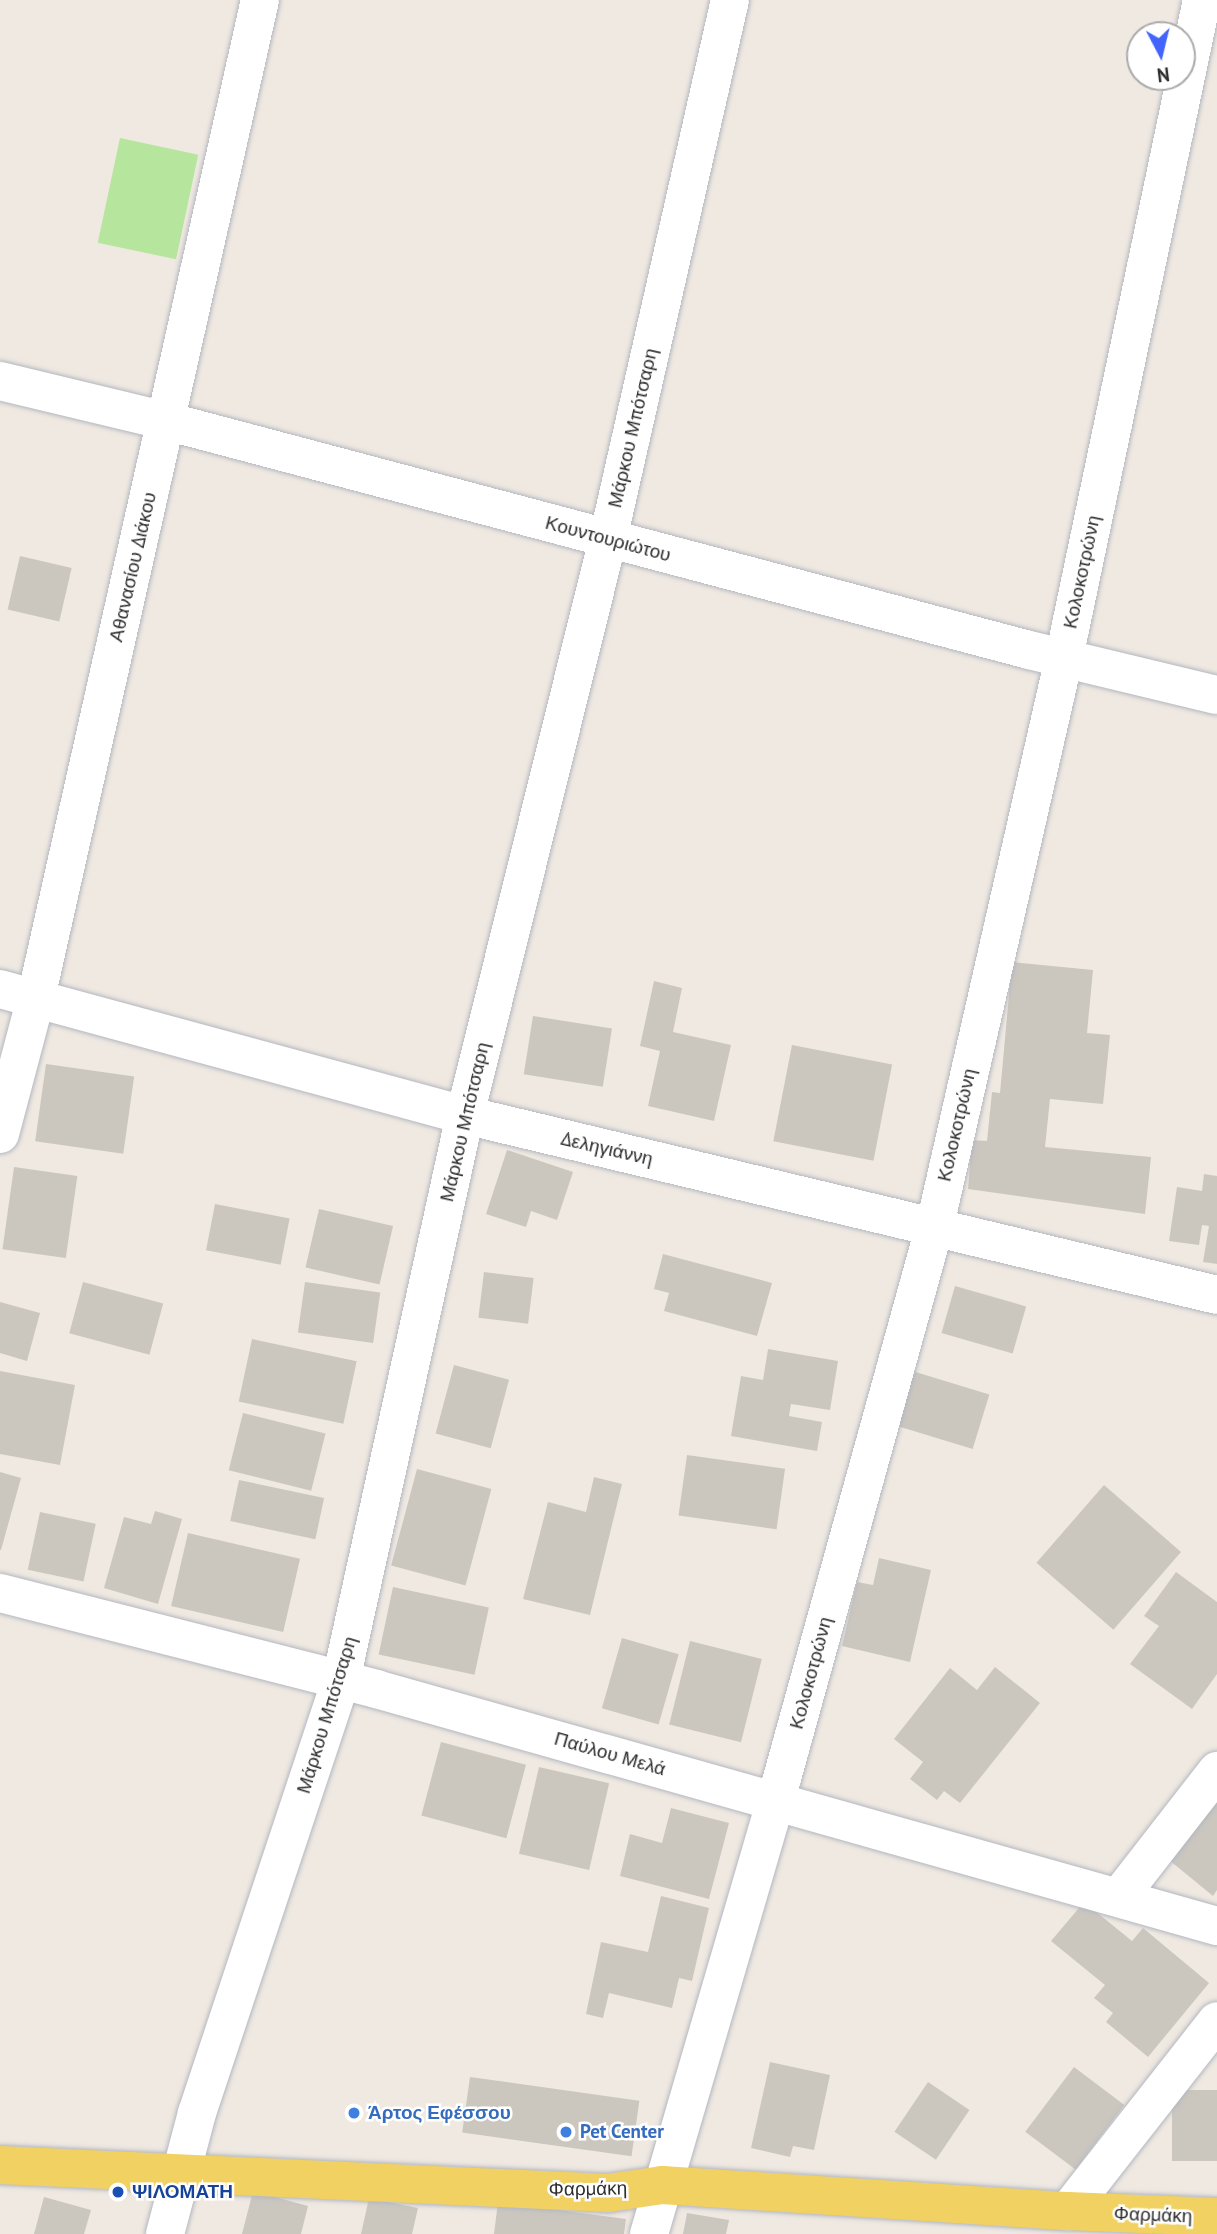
<!DOCTYPE html>
<meta charset="utf-8">
<style>
body{margin:0}
#map{position:relative;width:1217px;height:2234px;overflow:hidden;background:#efe9e1;font-family:"PT Sans",sans-serif}
div>[style]{position:absolute}
.green>*{inset:0;background:#b6e59e;transform-origin:0 0}
.building>*{inset:0;background:#cbc7bf;transform-origin:0 0}
.roads{filter:drop-shadow(0 0 2px #b4b7c1) drop-shadow(0 0 2px #b4b7c1)}
.minor>*{height:38px;margin:-19px;padding:0 19px;transform-origin:19px;border-radius:19px;background:#fff}
.major>*{height:38px;margin:-19px;padding:0 19px;transform-origin:19px;border-radius:19px;background:#f2d163}
.dots>*{width:19px;height:19px;translate:-50% -50%;box-sizing:border-box;border:4px solid #fff;border-radius:50%}
span{translate:-50% -50%;white-space:nowrap;text-align:center;line-height:1.15;-webkit-text-stroke:5px #fff;paint-order:stroke}
.street-label{font-size:19px;color:#2e2e2e}
.shop-label{font-size:19px;color:#366cbe;font-weight:700}
.left{translate:0 -50%;text-align:left}
.transit-label{font-size:19px;color:#164399;font-weight:700}
.north{position:absolute;left:1126px;top:21px;width:70px;height:70px;box-sizing:border-box;background:#fff;border:2px solid #ababab;border-radius:50%;rotate:173deg;font-size:19px;font-weight:700;line-height:28px;text-align:center;color:#2e2e2e}
.north::after{content:'';display:block;margin:auto;width:24px;height:32px;background:#4264fb;clip-path:polygon(50% 0,100% 100%,50% 72%,0 100%)}
</style>
<div id="map">
<div class="green">
<div style="left:120px;top:138px;width:80px;height:107px;rotate:12deg"></div>
</div>
<div class="building">
<div style="left:20px;top:556px;width:53px;height:55px;rotate:13deg"></div>
<div style="clip-path:polygon(1012px 962px,1093px 970px,1087px 1033px,1110px 1035px,1103px 1104px,1050px 1099px,1045px 1147px,1151px 1157px,1145px 1214px,968px 1189px,972px 1140px,987px 1141px,992px 1092px,1000px 1093px)"></div>
<div style="clip-path:polygon(654px 981px,682px 988px,673px 1032px,731px 1045px,714px 1121px,648px 1106px,660px 1051px,640px 1046px)"></div>
<div style="left:533px;top:1016px;width:80px;height:59px;rotate:9deg"></div>
<div style="left:792px;top:1045px;width:102px;height:98px;rotate:11deg"></div>
<div style="left:46px;top:1064px;width:89px;height:78px;rotate:8deg"></div>
<div style="clip-path:polygon(507px 1150px,573px 1172px,557px 1220px,531px 1211px,526px 1227px,486px 1214px)"></div>
<div style="left:14px;top:1167px;width:64px;height:83px;rotate:8deg"></div>
<div style="clip-path:polygon(1204px 1174px,1217px 1176px,1217px 1264px,1203px 1262px,1209px 1226px,1202px 1225px,1199px 1245px,1169px 1241px,1177px 1187px,1202px 1191px)"></div>
<div style="left:215px;top:1204px;width:76px;height:47px;rotate:11deg"></div>
<div style="left:319px;top:1209px;width:76px;height:60px;rotate:13deg"></div>
<div style="clip-path:polygon(663px 1254px,772px 1283px,757px 1336px,664px 1311px,669px 1293px,654px 1289px)"></div>
<div style="left:484px;top:1272px;width:50px;height:46px;rotate:7deg"></div>
<div style="left:83px;top:1282px;width:83px;height:53px;rotate:15deg"></div>
<div style="left:305px;top:1282px;width:76px;height:51px;rotate:8deg"></div>
<div style="left:955px;top:1286px;width:74px;height:49px;rotate:16deg"></div>
<div style="clip-path:polygon(0 1302px,40px 1313px,27px 1361px,0 1353px)"></div>
<div style="left:252px;top:1339px;width:107px;height:64px;rotate:12deg"></div>
<div style="clip-path:polygon(768px 1349px,838px 1361px,830px 1410px,791px 1404px,789px 1416px,822px 1422px,817px 1451px,731px 1436px,741px 1376px,763px 1380px)"></div>
<div style="left:454px;top:1365px;width:57px;height:71px;rotate:15deg"></div>
<div style="left:909px;top:1370px;width:84px;height:57px;rotate:17deg"></div>
<div style="clip-path:polygon(0 1371px,75px 1385px,60px 1465px,0 1454px)"></div>
<div style="left:243px;top:1413px;width:85px;height:59px;rotate:14deg"></div>
<div style="left:687px;top:1455px;width:99px;height:61px;rotate:8deg"></div>
<div style="left:417px;top:1469px;width:77px;height:100px;rotate:15deg"></div>
<div style="clip-path:polygon(0 1472px,21px 1478px,1px 1550px,0 1550px)"></div>
<div style="clip-path:polygon(594px 1477px,622px 1484px,590px 1615px,523px 1599px,548px 1502px,586px 1512px)"></div>
<div style="left:239px;top:1480px;width:87px;height:42px;rotate:12deg"></div>
<div style="left:1104px;top:1485px;width:102px;height:103px;rotate:41deg"></div>
<div style="clip-path:polygon(155px 1511px,182px 1519px,158px 1604px,104px 1588px,124px 1517px,151px 1524px)"></div>
<div style="left:40px;top:1512px;width:57px;height:59px;rotate:12deg"></div>
<div style="left:188px;top:1533px;width:115px;height:75px;rotate:13deg"></div>
<div style="clip-path:polygon(879px 1558px,931px 1570px,910px 1662px,842px 1646px,857px 1582px,873px 1585px)"></div>
<div style="clip-path:polygon(1176px 1572px,1217px 1602px,1217px 1674px,1192px 1709px,1130px 1664px,1159px 1626px,1144px 1616px)"></div>
<div style="left:393px;top:1587px;width:98px;height:69px;rotate:12deg"></div>
<div style="left:622px;top:1638px;width:59px;height:73px;rotate:16deg"></div>
<div style="left:690px;top:1641px;width:74px;height:86px;rotate:14deg"></div>
<div style="clip-path:polygon(995px 1667px,1040px 1703px,960px 1803px,944px 1791px,937px 1800px,910px 1779px,923px 1762px,894px 1739px,950px 1668px,977px 1690px)"></div>
<div style="left:441px;top:1742px;width:88px;height:76px;rotate:15deg"></div>
<div style="left:539px;top:1767px;width:72px;height:89px;rotate:13deg"></div>
<div style="clip-path:polygon(1217px 1800px,1217px 1890px,1213px 1896px,1169px 1860px)"></div>
<div style="clip-path:polygon(671px 1808px,729px 1823px,709px 1899px,620px 1876px,630px 1834px,662px 1843px)"></div>
<div style="clip-path:polygon(661px 1896px,709px 1908px,692px 1981px,679px 1978px,672px 2008px,609px 1993px,603px 2018px,586px 2014px,601px 1942px,648px 1952px)"></div>
<div style="clip-path:polygon(1084px 1902px,1132px 1941px,1143px 1928px,1209px 1983px,1148px 2057px,1106px 2022px,1113px 2013px,1094px 1998px,1105px 1985px,1051px 1941px)"></div>
<div style="clip-path:polygon(770px 2062px,830px 2075px,814px 2150px,793px 2146px,790px 2157px,751px 2148px)"></div>
<div style="left:1074px;top:2067px;width:63px;height:81px;rotate:37deg"></div>
<div style="left:470px;top:2077px;width:171px;height:56px;rotate:8deg"></div>
<div style="left:928px;top:2082px;width:50px;height:60px;rotate:34deg"></div>
<div style="left:1217px;top:2090px;width:71px;height:45px;rotate:90deg"></div>
<div style="clip-path:polygon(253px 2191px,308px 2206px,301px 2234px,242px 2234px)"></div>
<div style="clip-path:polygon(44px 2197px,91px 2210px,84px 2234px,34px 2234px)"></div>
<div style="clip-path:polygon(369px 2198px,418px 2208px,412px 2234px,361px 2234px)"></div>
<div style="clip-path:polygon(498px 2202px,626px 2219px,624px 2234px,494px 2234px)"></div>
<div style="clip-path:polygon(687px 2213px,729px 2220px,726px 2234px,683px 2234px)"></div>
</div>
<div class="roads">
<div class="minor">
<div style="left:0;top:381px;width:171px;rotate:13.5deg"></div>
<div style="left:166px;top:421px;width:893px;rotate:14.86deg"></div>
<div style="left:1029px;top:650px;width:193px;rotate:13.5deg"></div>
<div style="left:0;top:989px;width:482px;rotate:15.2deg"></div>
<div style="left:465px;top:1115px;width:773px;rotate:13.46deg"></div>
<div style="left:0;top:1134px;width:141px;rotate:-75.2deg"></div>
<div style="left:36px;top:998px;width:1023px;rotate:-77.35deg"></div>
<div style="left:0;top:1593px;width:388px;rotate:14.3deg"></div>
<div style="left:376px;top:1689px;width:874px;rotate:15.74deg"></div>
<div style="left:1119px;top:1897px;width:160px;rotate:-52.1deg"></div>
<div style="left:1068px;top:2211px;width:241px;rotate:-51.9deg"></div>
<div style="left:165px;top:2234px;width:125px;rotate:-75.2deg"></div>
<div style="left:197px;top:2113px;width:456px;rotate:-71.6deg"></div>
<div style="left:341px;top:1680px;width:578px;rotate:-77.62deg"></div>
<div style="left:465px;top:1115px;width:593px;rotate:-76.06deg"></div>
<div style="left:608px;top:539px;width:553px;rotate:-77.25deg"></div>
<div style="left:649px;top:2234px;width:452px;rotate:-73.7deg"></div>
<div style="left:776px;top:1800px;width:597px;rotate:-74.54deg"></div>
<div style="left:935px;top:1225px;width:581px;rotate:-77.18deg"></div>
<div style="left:1064px;top:658px;width:672px;rotate:-78.16deg"></div>
</div>
<div class="major">
<div style="left:0;top:2165px;width:609px;rotate:2.64deg"></div>
<div style="left:608px;top:2193px;width:55px;rotate:-8.4deg"></div>
<div style="left:662px;top:2185px;width:407px;rotate:3.7deg"></div>
<div style="left:1068px;top:2211px;width:149px;rotate:2.3deg"></div>
</div>
</div>
<div class="dots">
<div style="left:354px;top:2113px;background:#3f7fe0"></div>
<div style="left:566px;top:2132px;background:#3f7fe0"></div>
<div style="left:118px;top:2192px;background:#1a4fb4"></div>
</div>
<div class="street-label">
<span style="left:633px;top:428px;rotate:-77deg">Μάρκου Μπότσαρη</span>
<span style="left:608px;top:539px;rotate:15deg">Κουντουριώτου</span>
<span style="left:133px;top:567px;rotate:-77deg">Αθανασίου Διάκου</span>
<span style="left:1082px;top:572px;rotate:-78deg">Κολοκοτρώνη</span>
<span style="left:465px;top:1122px;rotate:-77deg">Μάρκου Μπότσαρη</span>
<span style="left:957px;top:1125px;rotate:-77deg">Κολοκοτρώνη</span>
<span style="left:607px;top:1149px;rotate:13deg">Δεληγιάννη</span>
<span style="left:811px;top:1673px;rotate:-75deg">Κολοκοτρώνη</span>
<span style="left:327px;top:1715px;rotate:-73deg">Μάρκου Μπότσαρη</span>
<span style="left:610px;top:1754px;rotate:16deg">Παύλου Μελά</span>
<span style="left:588px;top:2189px;rotate:-1deg">Φαρμάκη</span>
<span style="left:1153px;top:2215px;rotate:2deg">Φαρμάκη</span>
</div>
<div class="shop-label">
<span class="left" style="left:368px;top:2113px">Άρτος Εφέσσου</span>
<span class="left" style="left:580px;top:2132px">Pet Center</span>
</div>
<div class="transit-label">
<span class="left" style="left:132px;top:2192px">ΨΙΛΟΜΑΤΗ</span>
</div>
<div class="north">N</div>
</div>
